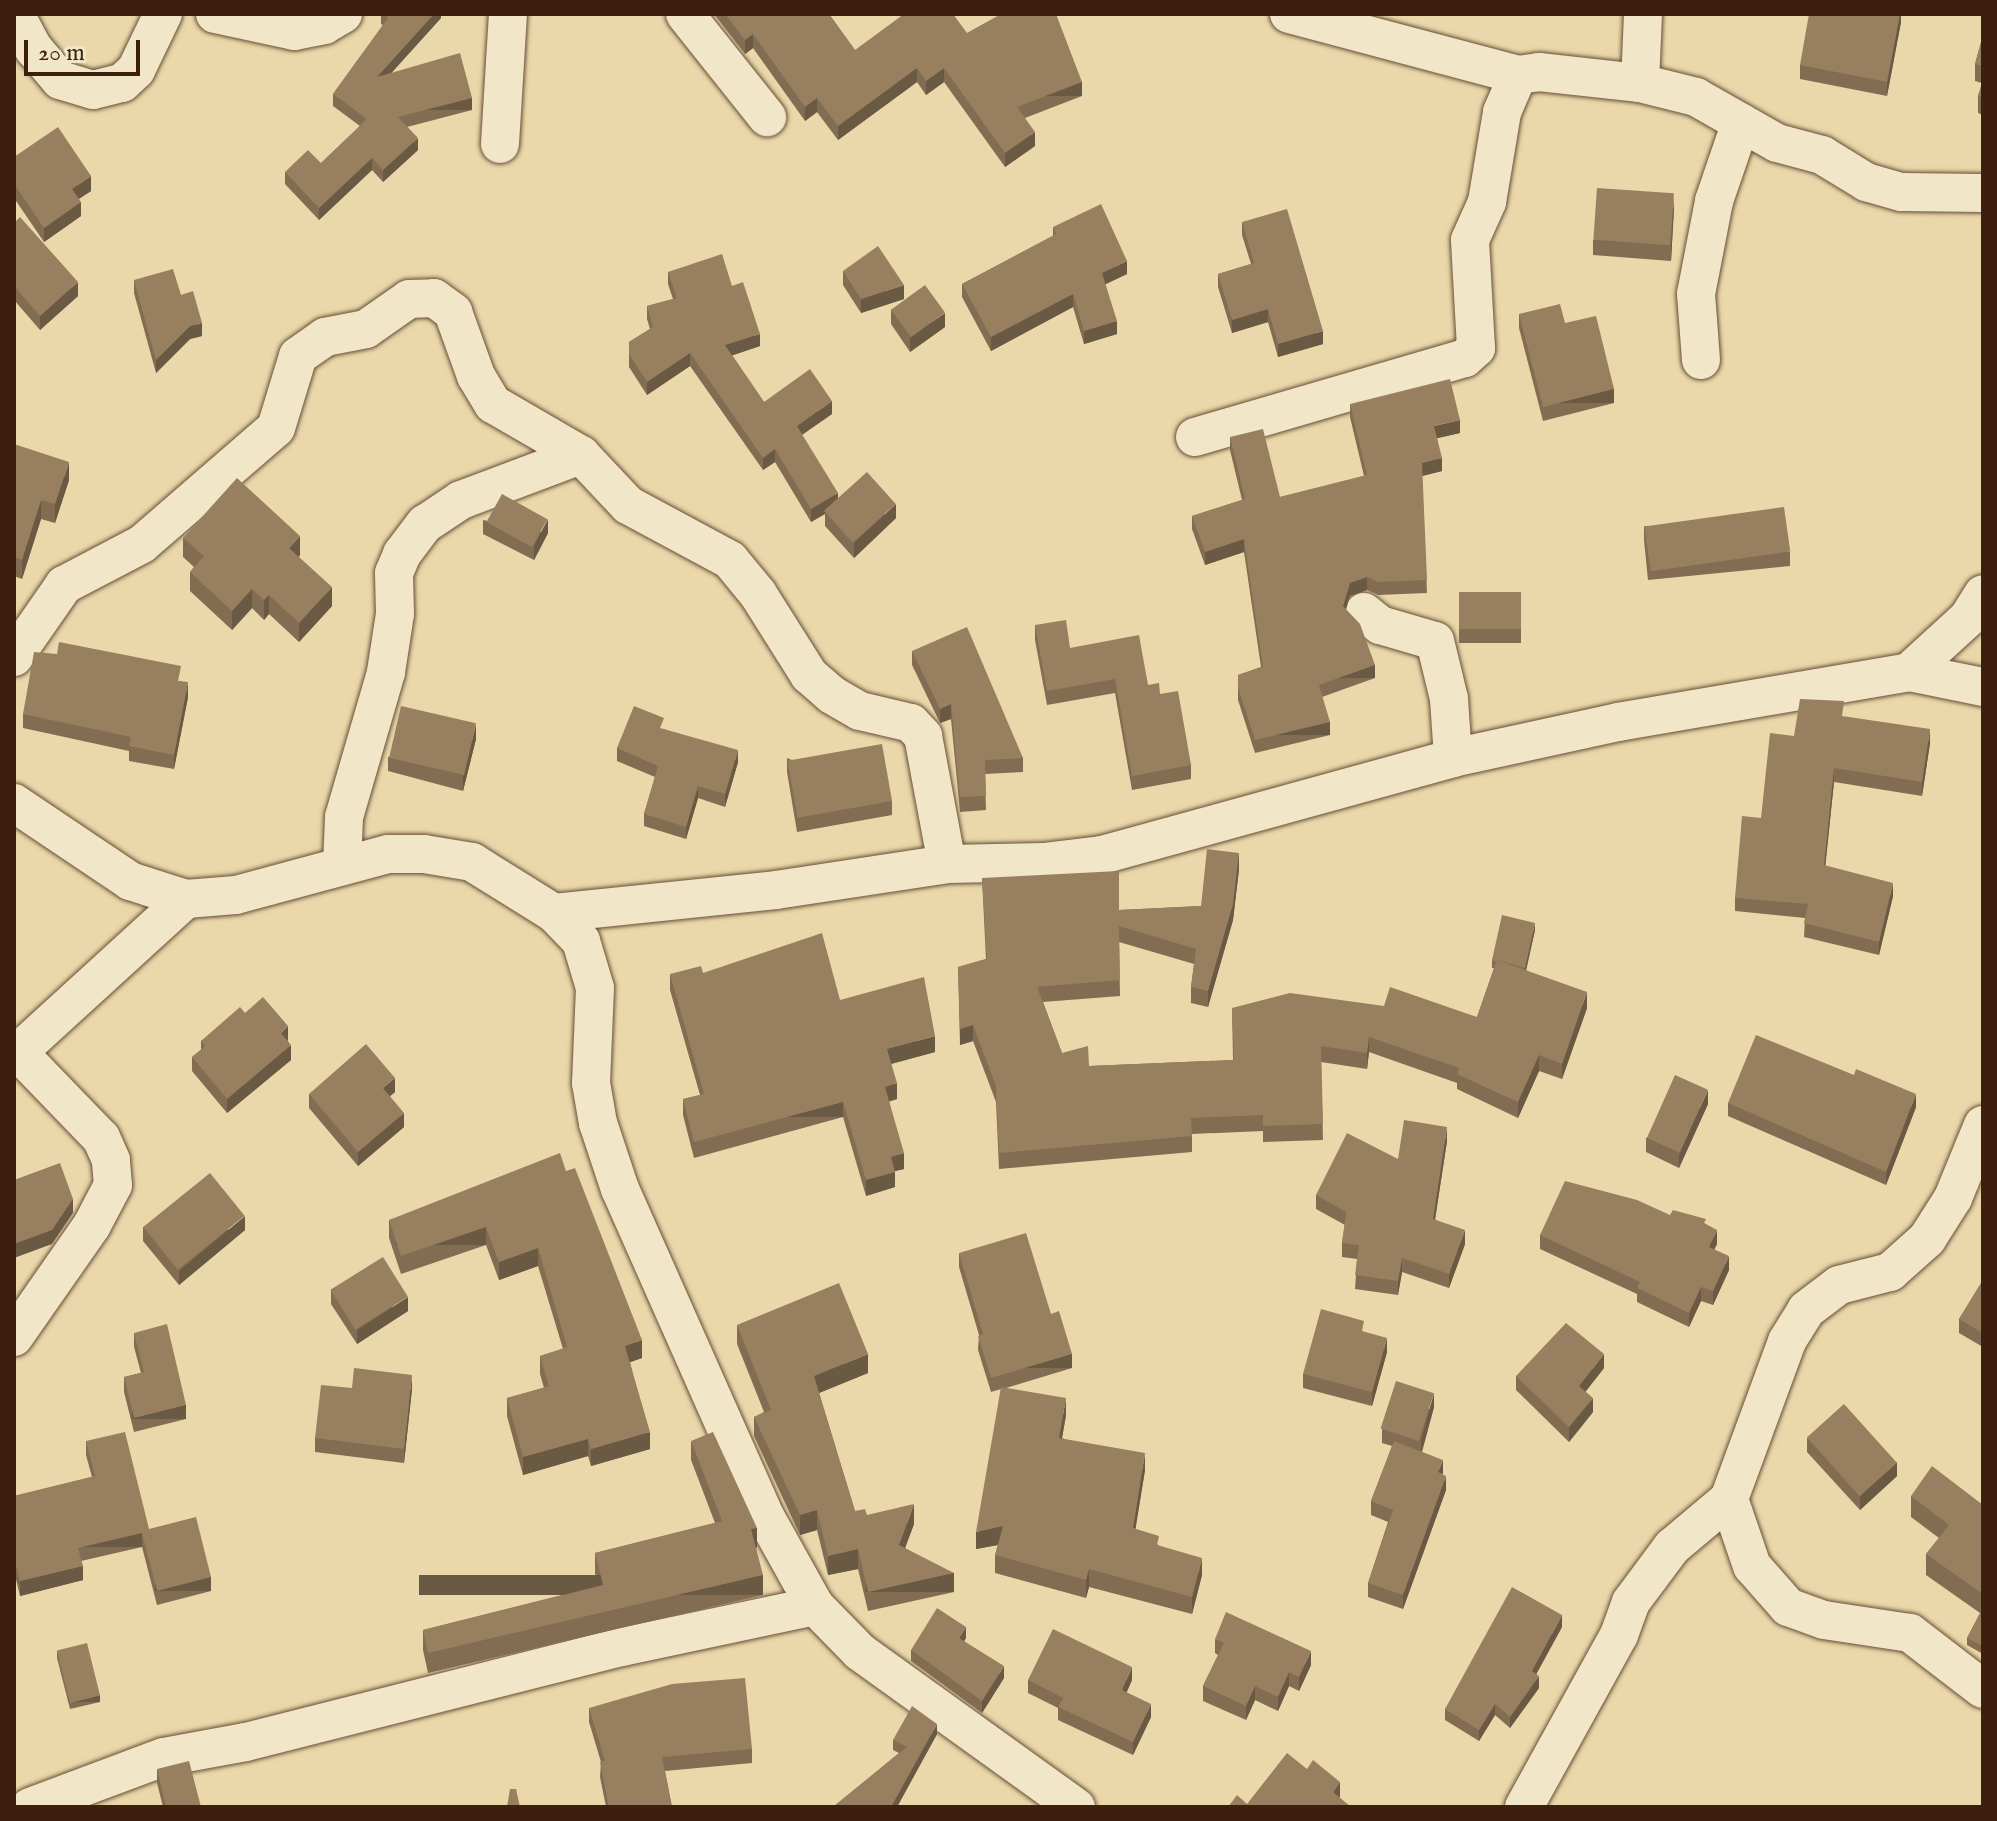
<!DOCTYPE html>
<style>
body{margin:0}
#map{position:relative;width:1997px;height:1821px;overflow:hidden;background:#ead8ab;font-family:"IM FELL English",serif}
div>[style]{position:absolute}
.roads{filter:drop-shadow(0 0 2px #684d35) drop-shadow(0 0 2px #684d35)}
.minor>*{height:38px;margin:-19px;padding:0 19px;transform-origin:19px;border-radius:19px;background:#f1e6c8}
.wall>*{inset:0;background:#826d53;transform-origin:0 0}
.shaded-wall>*{inset:0;background:#6a5943;transform-origin:0 0}
.building>*{inset:0;background:#977f60;transform-origin:0 0}
span{translate:-50% -50%;white-space:nowrap;text-align:center;line-height:1.15;-webkit-text-stroke:6px #f1e6c8;paint-order:stroke}
.frame{position:absolute;inset:0;border:16px solid #3d1f0e;pointer-events:none}
.scale{position:absolute;left:24px;top:40px;width:116px;height:36px;box-sizing:border-box;border:4px solid #3d1f0e;border-top:0;padding-left:10px;font-size:24px;line-height:28px;white-space:nowrap;color:#3d1f0e;-webkit-text-stroke:6px #f1e6c8;paint-order:stroke}
</style>
<div id="map">
<div class="roads">
<div class="minor">
<div style="left:15px;top:14px;width:40px;rotate:62deg"></div>
<div style="left:34px;top:49px;width:40px;rotate:50deg"></div>
<div style="left:60px;top:80px;width:34px;rotate:17deg"></div>
<div style="left:93px;top:90px;width:30px;rotate:-14deg"></div>
<div style="left:122px;top:83px;width:19px;rotate:-43deg"></div>
<div style="left:136px;top:70px;width:62px;rotate:-64.3deg"></div>
<div style="left:215px;top:14px;width:81px;rotate:12.1deg"></div>
<div style="left:294px;top:31px;width:31px;rotate:-11deg"></div>
<div style="left:324px;top:25px;width:22px;rotate:-30deg"></div>
<div style="left:685px;top:14px;width:132px;rotate:51.5deg"></div>
<div style="left:1289px;top:14px;width:237px;rotate:14.9deg"></div>
<div style="left:1518px;top:75px;width:21px;rotate:-8deg"></div>
<div style="left:1539px;top:72px;width:102px;rotate:6.2deg"></div>
<div style="left:1640px;top:83px;width:58px;rotate:14deg"></div>
<div style="left:1696px;top:97px;width:93px;rotate:29.6deg"></div>
<div style="left:1777px;top:143px;width:47px;rotate:14.9deg"></div>
<div style="left:1822px;top:155px;width:52px;rotate:31.5deg"></div>
<div style="left:1866px;top:182px;width:37px;rotate:16deg"></div>
<div style="left:1902px;top:192px;width:81px;rotate:0.7deg"></div>
<div style="left:1640px;top:83px;width:69px;rotate:-87.5deg"></div>
<div style="left:500px;top:144px;width:130px;rotate:-86.5deg"></div>
<div style="left:1701px;top:360px;width:66px;rotate:-94.3deg"></div>
<div style="left:1696px;top:294px;width:95px;rotate:-79deg"></div>
<div style="left:1714px;top:201px;width:83px;rotate:-71.1deg"></div>
<div style="left:1195px;top:437px;width:281px;rotate:-16.3deg"></div>
<div style="left:1465px;top:358px;width:15px;rotate:-42deg"></div>
<div style="left:1476px;top:348px;width:108px;rotate:-93.2deg"></div>
<div style="left:1470px;top:240px;width:42px;rotate:-65.9deg"></div>
<div style="left:1487px;top:202px;width:91px;rotate:-80.5deg"></div>
<div style="left:1502px;top:112px;width:40px;rotate:-66.6deg"></div>
<div style="left:1364px;top:612px;width:21px;rotate:39deg"></div>
<div style="left:1380px;top:625px;width:57px;rotate:16.2deg"></div>
<div style="left:1435px;top:641px;width:60px;rotate:76.4deg"></div>
<div style="left:1449px;top:699px;width:59px;rotate:86.1deg"></div>
<div style="left:14px;top:657px;width:88px;rotate:-55.2deg"></div>
<div style="left:64px;top:585px;width:88px;rotate:-27.7deg"></div>
<div style="left:142px;top:544px;width:177px;rotate:-40.9deg"></div>
<div style="left:276px;top:428px;width:75px;rotate:-73deg"></div>
<div style="left:298px;top:356px;width:33px;rotate:-35deg"></div>
<div style="left:325px;top:337px;width:42px;rotate:-11deg"></div>
<div style="left:366px;top:329px;width:52px;rotate:-34.9deg"></div>
<div style="left:409px;top:299px;width:25px;rotate:-2deg"></div>
<div style="left:434px;top:298px;width:24px;rotate:36deg"></div>
<div style="left:453px;top:312px;width:68px;rotate:70.2deg"></div>
<div style="left:476px;top:376px;width:33px;rotate:59deg"></div>
<div style="left:493px;top:404px;width:102px;rotate:30.1deg"></div>
<div style="left:581px;top:455px;width:69px;rotate:46.8deg"></div>
<div style="left:628px;top:505px;width:116px;rotate:28.3deg"></div>
<div style="left:730px;top:560px;width:44px;rotate:50.5deg"></div>
<div style="left:758px;top:594px;width:96px;rotate:57.8deg"></div>
<div style="left:809px;top:675px;width:30px;rotate:41deg"></div>
<div style="left:832px;top:695px;width:32px;rotate:30deg"></div>
<div style="left:860px;top:711px;width:52px;rotate:13.2deg"></div>
<div style="left:911px;top:723px;width:18px;rotate:47deg"></div>
<div style="left:923px;top:736px;width:130px;rotate:79.4deg"></div>
<div style="left:1909px;top:672px;width:80px;rotate:-42.5deg"></div>
<div style="left:1968px;top:618px;width:28px;rotate:-58deg"></div>
<div style="left:14px;top:803px;width:140px;rotate:33.9deg"></div>
<div style="left:130px;top:881px;width:59px;rotate:17.8deg"></div>
<div style="left:186px;top:899px;width:50px;rotate:-4.6deg"></div>
<div style="left:236px;top:895px;width:157px;rotate:-15.1deg"></div>
<div style="left:388px;top:854px;width:36px"></div>
<div style="left:424px;top:854px;width:49px;rotate:9.5deg"></div>
<div style="left:472px;top:862px;width:97px;rotate:31.9deg"></div>
<div style="left:554px;top:913px;width:39px;rotate:46deg"></div>
<div style="left:581px;top:941px;width:49px;rotate:73.4deg"></div>
<div style="left:595px;top:988px;width:95px;rotate:92.4deg"></div>
<div style="left:591px;top:1083px;width:41px;rotate:80.1deg"></div>
<div style="left:598px;top:1123px;width:70px;rotate:71.6deg"></div>
<div style="left:620px;top:1189px;width:360px;rotate:66.1deg"></div>
<div style="left:766px;top:1518px;width:101px;rotate:60.9deg"></div>
<div style="left:815px;top:1606px;width:64px;rotate:45.6deg"></div>
<div style="left:860px;top:1652px;width:266px;rotate:35.7deg"></div>
<div style="left:342px;top:865px;width:48px;rotate:-87.6deg"></div>
<div style="left:344px;top:817px;width:151px;rotate:-73.8deg"></div>
<div style="left:386px;top:672px;width:59px;rotate:-81.2deg"></div>
<div style="left:395px;top:614px;width:41px;rotate:-91.4deg"></div>
<div style="left:394px;top:573px;width:21px;rotate:-67deg"></div>
<div style="left:402px;top:554px;width:38px;rotate:-53deg"></div>
<div style="left:425px;top:524px;width:43px;rotate:-33.7deg"></div>
<div style="left:461px;top:500px;width:128px;rotate:-20.6deg"></div>
<div style="left:554px;top:913px;width:223px;rotate:-5.9deg"></div>
<div style="left:776px;top:890px;width:173px;rotate:-8.6deg"></div>
<div style="left:947px;top:864px;width:97px;rotate:-1.2deg"></div>
<div style="left:1044px;top:862px;width:58px;rotate:-6.9deg"></div>
<div style="left:1102px;top:855px;width:364px;rotate:-15.4deg"></div>
<div style="left:1453px;top:758px;width:169px;rotate:-12.3deg"></div>
<div style="left:1618px;top:722px;width:295px;rotate:-9.7deg"></div>
<div style="left:1909px;top:672px;width:76px;rotate:11.5deg"></div>
<div style="left:14px;top:1056px;width:233px;rotate:-42.4deg"></div>
<div style="left:14px;top:1337px;width:136px;rotate:-55.1deg"></div>
<div style="left:92px;top:1225px;width:45px;rotate:-62.3deg"></div>
<div style="left:113px;top:1185px;width:25px;rotate:-95deg"></div>
<div style="left:111px;top:1160px;width:24px;rotate:-114deg"></div>
<div style="left:101px;top:1138px;width:118px;rotate:-134deg"></div>
<div style="left:1729px;top:1499px;width:71px;rotate:71.1deg"></div>
<div style="left:1752px;top:1566px;width:55px;rotate:48.7deg"></div>
<div style="left:1788px;top:1607px;width:38px;rotate:20deg"></div>
<div style="left:1824px;top:1620px;width:87px;rotate:8.6deg"></div>
<div style="left:1910px;top:1633px;width:92px;rotate:37.5deg"></div>
<div style="left:30px;top:1807px;width:143px;rotate:-20.5deg"></div>
<div style="left:164px;top:1757px;width:83px;rotate:-10.4deg"></div>
<div style="left:246px;top:1742px;width:388px;rotate:-14.2deg"></div>
<div style="left:622px;top:1647px;width:197px;rotate:-12deg"></div>
<div style="left:1524px;top:1807px;width:196px;rotate:-61.1deg"></div>
<div style="left:1619px;top:1635px;width:35px;rotate:-70deg"></div>
<div style="left:1631px;top:1602px;width:69px;rotate:-53.3deg"></div>
<div style="left:1672px;top:1547px;width:75px;rotate:-40.1deg"></div>
<div style="left:1729px;top:1499px;width:168px;rotate:-69.8deg"></div>
<div style="left:1787px;top:1341px;width:36px;rotate:-58deg"></div>
<div style="left:1806px;top:1310px;width:41px;rotate:-37.1deg"></div>
<div style="left:1839px;top:1285px;width:53px;rotate:-14.3deg"></div>
<div style="left:1890px;top:1272px;width:50px;rotate:-41.7deg"></div>
<div style="left:1927px;top:1239px;width:49px;rotate:-57.6deg"></div>
<div style="left:1953px;top:1198px;width:79px;rotate:-67.7deg"></div>
</div>
</div>
<div class="wall">
<div style="clip-path:polygon(381px 14px,441px 14px,441px 18px,391px 73px,472px 110px,407px 127px,418px 150px,383px 182px,372px 170px,319px 220px,285px 184px,285px 172px,321px 163px,360px 126px,333px 106px,333px 94px,383px 25px,381px 24px)"></div>
<div style="clip-path:polygon(714px 14px,829px 14px,855px 50px,967px 33px,1082px 96px,1025px 118px,1035px 146px,1005px 167px,944px 82px,926px 95px,917px 82px,838px 140px,817px 112px,805px 121px,753px 48px,745px 54px)"></div>
<div style="clip-path:polygon(1901px 14px,1901px 22px,1887px 96px,1800px 79px,1800px 65px)"></div>
<div style="clip-path:polygon(1983px 35px,1983px 115px,1978px 113px,1978px 96px,1982px 83px,1975px 81px,1975px 64px)"></div>
<div style="clip-path:polygon(14px 157px,91px 191px,79px 199px,81px 216px,44px 242px,14px 198px)"></div>
<div style="clip-path:polygon(1674px 208px,1671px 261px,1593px 255px,1593px 240px)"></div>
<div style="clip-path:polygon(1242px 222px,1323px 344px,1278px 357px,1268px 322px,1232px 333px,1218px 287px,1218px 274px,1251px 264px,1242px 235px)"></div>
<div style="clip-path:polygon(14px 223px,78px 296px,40px 330px,14px 300px)"></div>
<div style="clip-path:polygon(1053px 227px,1127px 274px,1105px 284px,1117px 334px,1084px 344px,1073px 307px,991px 351px,962px 297px,962px 284px,1053px 236px)"></div>
<div style="clip-path:polygon(843px 271px,904px 299px,861px 313px,843px 285px)"></div>
<div style="clip-path:polygon(668px 272px,732px 286px,760px 346px,732px 355px,764px 402px,832px 414px,802px 435px,838px 500px,896px 518px,854px 558px,825px 526px,825px 514px,811px 522px,775px 462px,763px 470px,690px 366px,647px 395px,629px 367px,629px 342px,650px 329px,647px 319px,647px 306px,673px 299px,668px 284px)"></div>
<div style="clip-path:polygon(134px 280px,181px 295px,202px 336px,190px 339px,156px 373px,134px 293px)"></div>
<div style="clip-path:polygon(891px 309px,945px 327px,910px 352px,891px 324px)"></div>
<div style="clip-path:polygon(1519px 314px,1565px 323px,1614px 403px,1543px 421px,1519px 328px)"></div>
<div style="clip-path:polygon(1350px 404px,1460px 433px,1437px 438px,1442px 471px,1422px 476px,1427px 593px,1378px 595px,1367px 590px,1350px 596px,1346px 609px,1375px 678px,1322px 697px,1330px 735px,1255px 753px,1238px 700px,1238px 675px,1261px 667px,1244px 552px,1205px 565px,1192px 529px,1192px 516px,1242px 500px,1230px 450px,1230px 437px,1280px 497px,1364px 476px,1350px 417px)"></div>
<div style="clip-path:polygon(14px 444px,69px 480px,55px 523px,41px 519px,22px 579px,14px 576px)"></div>
<div style="clip-path:polygon(483px 520px,548px 533px,534px 560px,483px 534px)"></div>
<div style="clip-path:polygon(1644px 526px,1790px 552px,1790px 566px,1648px 580px,1644px 540px)"></div>
<div style="clip-path:polygon(183px 538px,300px 555px,299px 557px,332px 606px,299px 642px,269px 614px,264px 620px,252px 608px,232px 630px,190px 591px,190px 572px,194px 567px,183px 557px)"></div>
<div style="left:1459px;top:592px;width:62px;height:51px"></div>
<div style="clip-path:polygon(1035px 625px,1070px 648px,1148px 685px,1160px 694px,1191px 765px,1191px 779px,1132px 790px,1115px 693px,1047px 705px,1035px 640px)"></div>
<div style="clip-path:polygon(912px 651px,1023px 758px,1023px 772px,985px 774px,986px 810px,960px 812px,951px 719px,940px 723px,912px 665px)"></div>
<div style="clip-path:polygon(181px 681px,188px 697px,174px 769px,129px 761px,129px 751px,23px 728px,23px 714px)"></div>
<div style="clip-path:polygon(1844px 717px,1930px 743px,1922px 796px,1834px 782px,1825px 866px,1893px 896px,1879px 955px,1804px 937px,1805px 918px,1735px 911px,1735px 898px,1761px 818px,1794px 736px)"></div>
<div style="clip-path:polygon(664px 729px,738px 762px,725px 807px,698px 798px,686px 839px,644px 826px,644px 814px,655px 777px,617px 761px,617px 748px)"></div>
<div style="clip-path:polygon(476px 739px,463px 791px,388px 771px,388px 757px)"></div>
<div style="clip-path:polygon(787px 758px,892px 801px,892px 815px,797px 832px,787px 772px)"></div>
<div style="clip-path:polygon(1239px 869px,1233px 920px,1208px 1007px,1191px 1003px,1191px 987px,1194px 964px,1119px 942px,1120px 996px,1043px 1002px,1062px 1053px,1089px 1066px,1233px 1060px,1232px 1008px,1384px 1006px,1477px 1017px,1494px 968px,1492px 968px,1492px 960px,1535px 930px,1526px 970px,1587px 1008px,1562px 1079px,1539px 1071px,1518px 1118px,1457px 1089px,1457px 1083px,1369px 1052px,1367px 1069px,1321px 1062px,1323px 1140px,1263px 1142px,1263px 1131px,1192px 1134px,1192px 1152px,999px 1169px,996px 1102px,973px 1041px,960px 1045px,958px 967px,986px 959px,982px 878px,1119px 910px,1201px 906px)"></div>
<div style="clip-path:polygon(703px 973px,840px 1000px,935px 1052px,891px 1064px,897px 1099px,889px 1101px,904px 1169px,895px 1171px,895px 1187px,866px 1196px,843px 1117px,694px 1158px,683px 1115px,683px 1099px,700px 1095px,670px 990px,670px 974px)"></div>
<div style="clip-path:polygon(245px 1013px,288px 1040px,291px 1060px,227px 1113px,192px 1071px,192px 1057px,201px 1050px,201px 1041px)"></div>
<div style="clip-path:polygon(395px 1092px,390px 1096px,404px 1127px,358px 1166px,309px 1108px,309px 1094px)"></div>
<div style="clip-path:polygon(1728px 1103px,1916px 1107px,1886px 1185px,1728px 1116px)"></div>
<div style="clip-path:polygon(1708px 1104px,1679px 1168px,1646px 1152px,1646px 1138px)"></div>
<div style="clip-path:polygon(1447px 1141px,1435px 1219px,1465px 1244px,1449px 1288px,1402px 1272px,1398px 1295px,1355px 1289px,1357px 1259px,1342px 1257px,1342px 1243px,1345px 1225px,1316px 1209px,1316px 1195px,1398px 1159px)"></div>
<div style="clip-path:polygon(566px 1171px,642px 1358px,630px 1362px,650px 1449px,591px 1466px,588px 1456px,523px 1475px,507px 1416px,507px 1398px,544px 1388px,540px 1374px,540px 1356px,563px 1349px,538px 1266px,499px 1280px,486px 1245px,401px 1274px,389px 1238px,389px 1220px)"></div>
<div style="clip-path:polygon(1670px 1215px,1706px 1224px,1717px 1244px,1714px 1249px,1729px 1270px,1713px 1305px,1701px 1301px,1689px 1327px,1637px 1302px,1637px 1294px,1540px 1249px,1540px 1235px)"></div>
<div style="clip-path:polygon(143px 1227px,245px 1230px,179px 1285px,143px 1241px)"></div>
<div style="clip-path:polygon(959px 1253px,1051px 1314px,1072px 1368px,1006px 1388px,1066px 1415px,1062px 1438px,1145px 1470px,1135px 1529px,1202px 1575px,1192px 1614px,1089px 1587px,1086px 1598px,995px 1573px,995px 1555px,998px 1545px,976px 1549px,1001px 1389px,991px 1392px,978px 1350px,979px 1335px,959px 1267px)"></div>
<div style="clip-path:polygon(1983px 1280px,1983px 1347px,1959px 1333px,1959px 1319px)"></div>
<div style="clip-path:polygon(331px 1290px,408px 1311px,357px 1344px,331px 1304px)"></div>
<div style="clip-path:polygon(737px 1325px,868px 1373px,819px 1393px,855px 1511px,867px 1515px,914px 1524px,905px 1548px,954px 1592px,868px 1611px,858px 1569px,828px 1575px,817px 1530px,800px 1535px,754px 1436px,754px 1417px,764px 1412px,737px 1344px)"></div>
<div style="clip-path:polygon(1364px 1332px,1387px 1352px,1372px 1406px,1303px 1388px,1303px 1374px)"></div>
<div style="clip-path:polygon(134px 1333px,186px 1419px,134px 1432px,124px 1392px,124px 1377px,141px 1373px,134px 1347px)"></div>
<div style="clip-path:polygon(1604px 1368px,1585px 1392px,1593px 1412px,1569px 1442px,1516px 1390px,1516px 1376px)"></div>
<div style="clip-path:polygon(352px 1388px,412px 1389px,404px 1463px,315px 1452px,315px 1438px)"></div>
<div style="clip-path:polygon(1434px 1407px,1422px 1452px,1443px 1475px,1446px 1490px,1403px 1609px,1368px 1597px,1368px 1583px,1388px 1522px,1371px 1515px,1371px 1501px,1392px 1446px,1382px 1443px,1382px 1429px)"></div>
<div style="clip-path:polygon(1807px 1438px,1897px 1476px,1860px 1510px,1807px 1452px)"></div>
<div style="clip-path:polygon(86px 1441px,149px 1529px,211px 1591px,157px 1605px,142px 1547px,81px 1561px,83px 1580px,20px 1596px,14px 1571px,14px 1496px,92px 1477px,86px 1455px)"></div>
<div style="clip-path:polygon(691px 1441px,757px 1548px,756px 1548px,763px 1595px,428px 1673px,423px 1650px,423px 1630px,598px 1586px,595px 1573px,595px 1553px,715px 1523px,691px 1460px)"></div>
<div style="clip-path:polygon(1911px 1496px,1983px 1505px,1983px 1654px,1967px 1645px,1967px 1638px,1980px 1613px,1926px 1575px,1926px 1554px,1939px 1538px,1911px 1517px)"></div>
<div style="clip-path:polygon(1562px 1627px,1536px 1674px,1539px 1688px,1510px 1728px,1495px 1715px,1479px 1741px,1445px 1720px,1445px 1709px)"></div>
<div style="clip-path:polygon(966px 1638px,964px 1641px,1004px 1678px,982px 1713px,911px 1661px,911px 1650px)"></div>
<div style="clip-path:polygon(1215px 1639px,1311px 1665px,1299px 1691px,1289px 1686px,1278px 1711px,1255px 1700px,1246px 1720px,1203px 1701px,1203px 1686px,1218px 1655px,1215px 1653px)"></div>
<div style="clip-path:polygon(57px 1651px,100px 1702px,70px 1709px,57px 1658px)"></div>
<div style="clip-path:polygon(1028px 1680px,1132px 1680px,1126px 1693px,1151px 1717px,1133px 1755px,1058px 1720px,1058px 1708px,1028px 1693px)"></div>
<div style="clip-path:polygon(589px 1708px,752px 1749px,752px 1763px,665px 1771px,672px 1807px,606px 1807px,600px 1777px,601px 1762px,589px 1722px)"></div>
<div style="clip-path:polygon(937px 1734px,897px 1807px,833px 1807px,899px 1753px,893px 1750px,893px 1740px)"></div>
<div style="clip-path:polygon(157px 1769px,201px 1807px,163px 1807px,157px 1783px)"></div>
</div>
<div class="shaded-wall">
<div style="clip-path:polygon(434px 14px,441px 14px,441px 18px,377px 89px,377px 77px)"></div>
<div style="clip-path:polygon(1900px 14px,1901px 14px,1901px 22px,1887px 96px,1887px 82px)"></div>
<div style="clip-path:polygon(753px 34px,753px 48px,745px 54px,745px 40px)"></div>
<div style="clip-path:polygon(917px 68px,917px 82px,838px 140px,838px 126px)"></div>
<div style="clip-path:polygon(944px 68px,944px 82px,926px 95px,926px 81px)"></div>
<div style="left:1082px;top:82px;width:14px;height:70px;rotate:90deg"></div>
<div style="left:472px;top:98px;width:12px;height:76px;rotate:90deg"></div>
<div style="clip-path:polygon(817px 98px,817px 112px,805px 121px,805px 107px)"></div>
<div style="clip-path:polygon(1035px 132px,1035px 146px,1005px 167px,1005px 153px)"></div>
<div style="clip-path:polygon(418px 138px,418px 150px,383px 182px,383px 170px)"></div>
<div style="clip-path:polygon(372px 158px,372px 170px,319px 220px,319px 208px)"></div>
<div style="clip-path:polygon(91px 176px,91px 191px,72px 203px,72px 189px)"></div>
<div style="clip-path:polygon(1674px 193px,1674px 208px,1671px 261px,1671px 246px)"></div>
<div style="clip-path:polygon(81px 202px,81px 216px,44px 242px,44px 228px)"></div>
<div style="clip-path:polygon(1127px 261px,1127px 274px,1102px 286px,1102px 273px)"></div>
<div style="clip-path:polygon(78px 282px,78px 296px,40px 330px,40px 316px)"></div>
<div style="clip-path:polygon(904px 285px,904px 299px,861px 313px,861px 299px)"></div>
<div style="clip-path:polygon(1073px 294px,1073px 307px,991px 351px,991px 337px)"></div>
<div style="clip-path:polygon(1268px 309px,1268px 322px,1232px 333px,1232px 320px)"></div>
<div style="clip-path:polygon(945px 313px,945px 327px,910px 352px,910px 337px)"></div>
<div style="clip-path:polygon(1117px 321px,1117px 334px,1084px 344px,1084px 331px)"></div>
<div style="clip-path:polygon(202px 323px,202px 336px,190px 339px,156px 373px,156px 360px,190px 326px)"></div>
<div style="clip-path:polygon(1323px 331px,1323px 344px,1278px 357px,1278px 344px)"></div>
<div style="clip-path:polygon(760px 334px,760px 346px,725px 358px,725px 345px)"></div>
<div style="clip-path:polygon(690px 353px,690px 366px,647px 395px,647px 382px)"></div>
<div style="left:1614px;top:389px;width:14px;height:73px;rotate:90deg"></div>
<div style="clip-path:polygon(832px 401px,832px 414px,797px 438px,797px 426px)"></div>
<div style="clip-path:polygon(1460px 420px,1460px 433px,1434px 439px,1434px 426px)"></div>
<div style="clip-path:polygon(775px 449px,775px 462px,763px 470px,763px 458px)"></div>
<div style="clip-path:polygon(1442px 458px,1442px 471px,1422px 476px,1422px 463px)"></div>
<div style="clip-path:polygon(69px 462px,69px 480px,55px 523px,55px 504px)"></div>
<div style="clip-path:polygon(838px 493px,838px 506px,811px 522px,811px 509px)"></div>
<div style="clip-path:polygon(41px 500px,41px 519px,22px 579px,22px 560px)"></div>
<div style="clip-path:polygon(896px 504px,896px 518px,854px 558px,854px 543px)"></div>
<div style="clip-path:polygon(548px 519px,548px 533px,534px 560px,534px 546px)"></div>
<div style="clip-path:polygon(300px 536px,300px 555px,289px 567px,289px 548px)"></div>
<div style="clip-path:polygon(1244px 539px,1244px 552px,1205px 565px,1205px 552px)"></div>
<div style="clip-path:polygon(1367px 577px,1367px 590px,1350px 596px,1343px 619px,1343px 606px,1350px 583px)"></div>
<div style="clip-path:polygon(332px 587px,332px 606px,299px 642px,299px 623px)"></div>
<div style="clip-path:polygon(252px 589px,252px 608px,232px 630px,232px 611px)"></div>
<div style="clip-path:polygon(269px 595px,269px 614px,264px 620px,264px 600px)"></div>
<div style="left:1375px;top:665px;width:13px;height:59px;rotate:90deg"></div>
<div style="clip-path:polygon(188px 682px,188px 697px,174px 769px,174px 755px)"></div>
<div style="clip-path:polygon(951px 704px,951px 719px,940px 723px,940px 709px)"></div>
<div style="left:1330px;top:722px;width:13px;height:77px;rotate:90deg"></div>
<div style="clip-path:polygon(476px 724px,476px 739px,463px 791px,463px 777px)"></div>
<div style="clip-path:polygon(1930px 729px,1930px 743px,1922px 796px,1922px 782px)"></div>
<div style="clip-path:polygon(738px 750px,738px 762px,725px 807px,725px 794px)"></div>
<div style="clip-path:polygon(1834px 768px,1834px 782px,1824px 879px,1824px 865px)"></div>
<div style="clip-path:polygon(698px 786px,698px 798px,686px 839px,686px 827px)"></div>
<div style="clip-path:polygon(1239px 853px,1239px 869px,1233px 920px,1208px 1007px,1208px 991px)"></div>
<div style="clip-path:polygon(1893px 883px,1893px 896px,1879px 955px,1879px 942px)"></div>
<div style="clip-path:polygon(1535px 923px,1535px 930px,1525px 975px,1525px 968px)"></div>
<div style="clip-path:polygon(1587px 992px,1587px 1008px,1562px 1079px,1562px 1064px)"></div>
<div style="clip-path:polygon(973px 1025px,973px 1041px,960px 1045px,960px 1029px)"></div>
<div style="clip-path:polygon(288px 1026px,288px 1040px,281px 1047px,281px 1033px)"></div>
<div style="clip-path:polygon(935px 1036px,935px 1052px,887px 1065px,887px 1049px)"></div>
<div style="clip-path:polygon(1369px 1037px,1369px 1052px,1367px 1069px,1367px 1053px)"></div>
<div style="clip-path:polygon(291px 1045px,291px 1060px,227px 1113px,227px 1099px)"></div>
<div style="clip-path:polygon(1539px 1055px,1539px 1071px,1518px 1118px,1518px 1102px)"></div>
<div style="clip-path:polygon(395px 1078px,395px 1092px,383px 1102px,383px 1088px)"></div>
<div style="clip-path:polygon(897px 1083px,897px 1099px,885px 1103px,885px 1087px)"></div>
<div style="clip-path:polygon(1708px 1090px,1708px 1104px,1679px 1168px,1679px 1154px)"></div>
<div style="clip-path:polygon(1916px 1094px,1916px 1107px,1886px 1185px,1886px 1172px)"></div>
<div style="left:843px;top:1102px;width:15px;height:154px;rotate:90deg"></div>
<div style="clip-path:polygon(404px 1113px,404px 1127px,358px 1166px,358px 1152px)"></div>
<div style="clip-path:polygon(1447px 1127px,1447px 1141px,1433px 1233px,1433px 1219px)"></div>
<div style="clip-path:polygon(904px 1153px,904px 1169px,891px 1172px,891px 1157px)"></div>
<div style="clip-path:polygon(895px 1172px,895px 1187px,866px 1196px,866px 1180px)"></div>
<div style="clip-path:polygon(73px 1199px,73px 1213px,52px 1244px,14px 1258px,14px 1244px)"></div>
<div style="clip-path:polygon(245px 1216px,245px 1230px,179px 1285px,179px 1271px)"></div>
<div style="left:486px;top:1227px;width:18px;height:90px;rotate:90deg"></div>
<div style="clip-path:polygon(1465px 1230px,1465px 1244px,1449px 1288px,1449px 1274px)"></div>
<div style="clip-path:polygon(1717px 1230px,1717px 1244px,1709px 1261px,1709px 1247px)"></div>
<div style="clip-path:polygon(538px 1248px,538px 1266px,499px 1280px,499px 1262px)"></div>
<div style="clip-path:polygon(1729px 1256px,1729px 1270px,1713px 1305px,1713px 1291px)"></div>
<div style="clip-path:polygon(1402px 1258px,1402px 1272px,1398px 1295px,1398px 1281px)"></div>
<div style="clip-path:polygon(1701px 1287px,1701px 1301px,1689px 1327px,1689px 1313px)"></div>
<div style="clip-path:polygon(408px 1297px,408px 1311px,357px 1344px,357px 1330px)"></div>
<div style="clip-path:polygon(1387px 1338px,1387px 1352px,1372px 1406px,1372px 1392px)"></div>
<div style="clip-path:polygon(642px 1340px,642px 1358px,625px 1364px,625px 1346px)"></div>
<div style="clip-path:polygon(868px 1354px,868px 1373px,814px 1395px,814px 1376px)"></div>
<div style="left:1072px;top:1354px;width:14px;height:84px;rotate:90deg"></div>
<div style="clip-path:polygon(1604px 1354px,1604px 1368px,1579px 1400px,1579px 1386px)"></div>
<div style="clip-path:polygon(412px 1375px,412px 1389px,404px 1463px,404px 1449px)"></div>
<div style="clip-path:polygon(1434px 1393px,1434px 1407px,1421px 1454px,1421px 1440px)"></div>
<div style="clip-path:polygon(1066px 1398px,1066px 1415px,1059px 1455px,1059px 1438px)"></div>
<div style="clip-path:polygon(1593px 1398px,1593px 1412px,1569px 1442px,1569px 1427px)"></div>
<div style="left:186px;top:1405px;width:14px;height:54px;rotate:90deg"></div>
<div style="clip-path:polygon(650px 1432px,650px 1449px,591px 1466px,591px 1449px)"></div>
<div style="clip-path:polygon(588px 1439px,588px 1456px,523px 1475px,523px 1457px)"></div>
<div style="clip-path:polygon(1145px 1453px,1145px 1470px,1133px 1545px,1133px 1528px)"></div>
<div style="clip-path:polygon(1443px 1460px,1443px 1474px,1438px 1472px)"></div>
<div style="clip-path:polygon(1897px 1462px,1897px 1476px,1860px 1510px,1860px 1496px)"></div>
<div style="clip-path:polygon(1446px 1476px,1446px 1490px,1403px 1609px,1403px 1595px)"></div>
<div style="clip-path:polygon(914px 1504px,914px 1524px,899px 1564px,899px 1545px)"></div>
<div style="clip-path:polygon(817px 1510px,817px 1530px,800px 1535px,800px 1515px)"></div>
<div style="clip-path:polygon(1003px 1526px,1003px 1544px,976px 1549px,976px 1532px)"></div>
<div style="left:757px;top:1528px;width:20px;height:6px;rotate:90deg"></div>
<div style="left:142px;top:1533px;width:14px;height:66px;rotate:90deg"></div>
<div style="clip-path:polygon(858px 1549px,858px 1569px,828px 1575px,828px 1556px)"></div>
<div style="clip-path:polygon(1202px 1558px,1202px 1575px,1192px 1614px,1192px 1597px)"></div>
<div style="clip-path:polygon(83px 1566px,83px 1580px,20px 1596px,20px 1581px)"></div>
<div style="clip-path:polygon(1089px 1569px,1089px 1587px,1086px 1598px,1086px 1580px)"></div>
<div style="left:954px;top:1573px;width:19px;height:88px;rotate:90deg"></div>
<div style="left:763px;top:1575px;width:20px;height:344px;rotate:90deg"></div>
<div style="left:211px;top:1577px;width:14px;height:56px;rotate:90deg"></div>
<div style="clip-path:polygon(1562px 1615px,1562px 1627px,1532px 1682px,1532px 1671px)"></div>
<div style="clip-path:polygon(966px 1627px,966px 1638px,959px 1649px,959px 1638px)"></div>
<div style="clip-path:polygon(1311px 1651px,1311px 1665px,1299px 1691px,1299px 1677px)"></div>
<div style="clip-path:polygon(1004px 1666px,1004px 1678px,982px 1713px,982px 1701px)"></div>
<div style="clip-path:polygon(1132px 1667px,1132px 1680px,1122px 1703px,1122px 1690px)"></div>
<div style="clip-path:polygon(1289px 1672px,1289px 1686px,1278px 1711px,1278px 1697px)"></div>
<div style="clip-path:polygon(1539px 1676px,1539px 1688px,1510px 1728px,1510px 1717px)"></div>
<div style="clip-path:polygon(1255px 1686px,1255px 1700px,1246px 1720px,1246px 1706px)"></div>
<div style="left:100px;top:1695px;width:7px;height:31px;rotate:90deg"></div>
<div style="clip-path:polygon(1151px 1704px,1151px 1717px,1133px 1755px,1133px 1742px)"></div>
<div style="clip-path:polygon(1495px 1704px,1495px 1715px,1479px 1741px,1479px 1730px)"></div>
<div style="clip-path:polygon(937px 1724px,937px 1734px,897px 1807px,891px 1807px)"></div>
<div style="clip-path:polygon(1340px 1782px,1340px 1803px,1333px 1792px)"></div>
</div>
<div class="building">
<div style="clip-path:polygon(384px 14px,434px 14px,377px 77px,460px 53px,472px 98px,398px 117px,418px 138px,383px 170px,372px 158px,319px 208px,285px 172px,308px 150px,321px 163px,367px 119px,333px 94px,388px 18px)"></div>
<div style="clip-path:polygon(725px 14px,829px 14px,855px 50px,904px 14px,953px 14px,967px 33px,1001px 14px,1056px 14px,1082px 82px,1017px 107px,1035px 132px,1005px 153px,944px 68px,926px 81px,917px 68px,838px 126px,817px 98px,805px 107px,753px 34px,745px 40px)"></div>
<div style="clip-path:polygon(1809px 14px,1900px 14px,1887px 82px,1800px 65px)"></div>
<div style="clip-path:polygon(1983px 35px,1983px 66px,1975px 64px)"></div>
<div style="clip-path:polygon(1983px 81px,1983px 98px,1978px 96px)"></div>
<div style="clip-path:polygon(58px 127px,91px 176px,72px 189px,81px 202px,44px 228px,14px 184px,14px 157px)"></div>
<div style="left:1597px;top:188px;width:77px;height:52px;rotate:4deg"></div>
<div style="clip-path:polygon(1101px 204px,1127px 261px,1102px 273px,1117px 321px,1084px 331px,1073px 294px,991px 337px,962px 284px,1056px 234px,1053px 227px)"></div>
<div style="clip-path:polygon(1287px 209px,1323px 331px,1278px 344px,1268px 309px,1232px 320px,1218px 274px,1254px 263px,1242px 222px)"></div>
<div style="clip-path:polygon(20px 217px,78px 282px,40px 316px,14px 286px,14px 223px)"></div>
<div style="clip-path:polygon(878px 246px,904px 285px,861px 299px,843px 271px)"></div>
<div style="clip-path:polygon(722px 254px,732px 286px,743px 282px,760px 334px,725px 345px,764px 402px,810px 369px,832px 401px,797px 426px,838px 493px,811px 509px,775px 449px,763px 458px,690px 353px,647px 382px,629px 354px,629px 342px,653px 327px,647px 306px,677px 298px,668px 272px)"></div>
<div style="clip-path:polygon(173px 269px,181px 295px,193px 291px,202px 323px,190px 326px,156px 360px,134px 280px)"></div>
<div style="left:925px;top:285px;width:34px;height:42px;rotate:54deg"></div>
<div style="clip-path:polygon(1560px 304px,1565px 323px,1596px 316px,1614px 389px,1543px 407px,1519px 314px)"></div>
<div style="clip-path:polygon(1450px 379px,1460px 420px,1434px 426px,1442px 458px,1422px 463px,1427px 580px,1378px 582px,1367px 577px,1350px 583px,1343px 606px,1360px 624px,1375px 665px,1319px 685px,1330px 722px,1255px 740px,1238px 688px,1238px 675px,1263px 667px,1244px 539px,1205px 552px,1192px 516px,1245px 499px,1230px 437px,1263px 429px,1280px 497px,1367px 475px,1350px 404px)"></div>
<div style="clip-path:polygon(14px 444px,69px 462px,55px 504px,41px 500px,22px 560px,14px 557px)"></div>
<div style="left:867px;top:472px;width:43px;height:58px;rotate:48deg"></div>
<div style="clip-path:polygon(237px 478px,300px 536px,289px 548px,332px 587px,299px 623px,269px 595px,264px 600px,252px 589px,232px 611px,190px 572px,204px 556px,183px 538px)"></div>
<div style="left:502px;top:494px;width:52px;height:32px;rotate:29deg"></div>
<div style="left:1784px;top:507px;width:45px;height:141px;rotate:82deg"></div>
<div style="left:1459px;top:592px;width:62px;height:37px"></div>
<div style="clip-path:polygon(1066px 620px,1070px 648px,1139px 635px,1148px 685px,1159px 683px,1160px 694px,1178px 691px,1191px 765px,1132px 776px,1115px 679px,1047px 691px,1035px 625px)"></div>
<div style="clip-path:polygon(967px 627px,1023px 758px,985px 760px,986px 796px,960px 797px,951px 704px,940px 709px,912px 651px)"></div>
<div style="clip-path:polygon(59px 642px,181px 666px,178px 681px,188px 682px,174px 755px,129px 746px,131px 737px,23px 714px,34px 652px,57px 654px)"></div>
<div style="clip-path:polygon(1800px 699px,1844px 701px,1842px 716px,1930px 729px,1922px 782px,1834px 768px,1824px 865px,1893px 883px,1879px 942px,1804px 923px,1808px 904px,1735px 898px,1742px 816px,1761px 818px,1770px 733px,1794px 736px)"></div>
<div style="left:401px;top:706px;width:77px;height:53px;rotate:13deg"></div>
<div style="clip-path:polygon(634px 706px,664px 718px,660px 728px,738px 750px,725px 794px,698px 786px,686px 827px,644px 814px,658px 766px,617px 748px)"></div>
<div style="left:882px;top:744px;width:58px;height:96px;rotate:80deg"></div>
<div style="clip-path:polygon(1207px 849px,1239px 853px,1233px 904px,1208px 991px,1191px 987px,1196px 949px,1119px 926px,1120px 980px,1037px 987px,1062px 1053px,1088px 1046px,1089px 1066px,1234px 1060px,1232px 1008px,1290px 993px,1384px 1006px,1390px 987px,1477px 1017px,1497px 960px,1587px 992px,1562px 1064px,1539px 1055px,1518px 1102px,1457px 1074px,1459px 1068px,1369px 1037px,1367px 1053px,1321px 1046px,1323px 1124px,1263px 1126px,1263px 1115px,1191px 1118px,1192px 1136px,999px 1153px,996px 1086px,973px 1025px,960px 1029px,958px 967px,987px 959px,982px 878px,1119px 871px,1119px 910px,1201px 906px)"></div>
<div style="clip-path:polygon(1502px 915px,1535px 923px,1525px 968px,1497px 960px,1497px 962px,1492px 960px)"></div>
<div style="clip-path:polygon(822px 933px,840px 1000px,924px 977px,935px 1036px,887px 1049px,897px 1083px,885px 1087px,904px 1153px,891px 1157px,895px 1172px,866px 1180px,843px 1102px,694px 1142px,683px 1099px,704px 1094px,670px 974px,701px 966px,703px 973px)"></div>
<div style="clip-path:polygon(263px 997px,288px 1026px,281px 1033px,291px 1045px,227px 1099px,192px 1057px,205px 1046px,201px 1041px,240px 1007px,245px 1013px)"></div>
<div style="clip-path:polygon(1756px 1035px,1854px 1075px,1856px 1069px,1916px 1094px,1886px 1172px,1728px 1103px)"></div>
<div style="clip-path:polygon(366px 1044px,395px 1078px,383px 1088px,404px 1113px,358px 1152px,309px 1094px)"></div>
<div style="left:1675px;top:1075px;width:36px;height:69px;rotate:24deg"></div>
<div style="clip-path:polygon(1404px 1120px,1447px 1127px,1433px 1219px,1465px 1230px,1449px 1274px,1402px 1258px,1398px 1281px,1355px 1275px,1359px 1245px,1342px 1243px,1346px 1212px,1316px 1195px,1347px 1133px,1398px 1159px)"></div>
<div style="clip-path:polygon(560px 1153px,566px 1171px,575px 1168px,642px 1340px,625px 1346px,650px 1432px,591px 1449px,588px 1439px,523px 1457px,507px 1398px,549px 1386px,540px 1356px,567px 1347px,538px 1248px,499px 1262px,486px 1227px,401px 1256px,389px 1220px)"></div>
<div style="clip-path:polygon(60px 1163px,73px 1199px,52px 1230px,14px 1244px,14px 1180px)"></div>
<div style="left:210px;top:1173px;width:55px;height:86px;rotate:51deg"></div>
<div style="clip-path:polygon(1565px 1181px,1637px 1200px,1670px 1215px,1673px 1210px,1706px 1219px,1704px 1223px,1717px 1230px,1709px 1247px,1729px 1256px,1713px 1291px,1701px 1287px,1689px 1313px,1637px 1288px,1640px 1282px,1540px 1235px)"></div>
<div style="clip-path:polygon(1026px 1233px,1051px 1314px,1059px 1311px,1072px 1354px,991px 1378px,978px 1336px,983px 1334px,959px 1253px)"></div>
<div style="left:383px;top:1257px;width:47px;height:62px;rotate:58deg"></div>
<div style="clip-path:polygon(1983px 1280px,1983px 1333px,1959px 1319px)"></div>
<div style="clip-path:polygon(839px 1283px,868px 1354px,814px 1376px,855px 1511px,865px 1509px,867px 1515px,914px 1504px,899px 1545px,954px 1573px,868px 1592px,858px 1549px,828px 1556px,817px 1510px,800px 1515px,754px 1417px,771px 1410px,737px 1325px)"></div>
<div style="clip-path:polygon(1321px 1309px,1364px 1321px,1362px 1331px,1387px 1338px,1372px 1392px,1303px 1374px)"></div>
<div style="clip-path:polygon(1566px 1323px,1604px 1354px,1579px 1386px,1593px 1398px,1569px 1427px,1516px 1376px)"></div>
<div style="clip-path:polygon(167px 1324px,186px 1405px,134px 1418px,124px 1377px,144px 1372px,134px 1333px)"></div>
<div style="clip-path:polygon(354px 1368px,412px 1375px,404px 1449px,315px 1438px,321px 1385px,352px 1388px)"></div>
<div style="left:1396px;top:1381px;width:40px;height:50px;rotate:18deg"></div>
<div style="clip-path:polygon(1001px 1387px,1066px 1398px,1059px 1438px,1145px 1453px,1133px 1528px,1159px 1536px,1157px 1545px,1202px 1558px,1192px 1597px,1089px 1569px,1086px 1580px,995px 1555px,1003px 1526px,976px 1532px)"></div>
<div style="left:1844px;top:1404px;width:79px;height:50px;rotate:48deg"></div>
<div style="clip-path:polygon(125px 1432px,149px 1529px,196px 1517px,211px 1577px,157px 1591px,142px 1533px,78px 1548px,83px 1566px,20px 1581px,14px 1557px,14px 1496px,95px 1476px,86px 1441px)"></div>
<div style="clip-path:polygon(713px 1432px,757px 1528px,751px 1529px,763px 1575px,428px 1653px,423px 1630px,603px 1585px,595px 1553px,722px 1521px,691px 1441px)"></div>
<div style="clip-path:polygon(1394px 1441px,1443px 1460px,1438px 1472px,1446px 1476px,1403px 1595px,1368px 1583px,1393px 1510px,1371px 1501px)"></div>
<div style="clip-path:polygon(1932px 1466px,1983px 1505px,1983px 1594px,1926px 1554px,1949px 1525px,1911px 1496px)"></div>
<div style="clip-path:polygon(1512px 1587px,1562px 1615px,1532px 1671px,1539px 1676px,1510px 1717px,1495px 1704px,1479px 1730px,1445px 1709px)"></div>
<div style="clip-path:polygon(937px 1608px,966px 1627px,959px 1638px,1004px 1666px,982px 1701px,911px 1650px)"></div>
<div style="clip-path:polygon(1226px 1612px,1311px 1651px,1299px 1677px,1289px 1672px,1278px 1697px,1255px 1686px,1246px 1706px,1203px 1686px,1224px 1643px,1215px 1639px)"></div>
<div style="clip-path:polygon(1981px 1612px,1983px 1613px,1983px 1646px,1967px 1638px)"></div>
<div style="clip-path:polygon(1053px 1629px,1132px 1667px,1122px 1690px,1151px 1704px,1133px 1742px,1058px 1707px,1063px 1698px,1028px 1680px)"></div>
<div style="left:87px;top:1643px;width:54px;height:31px;rotate:76deg"></div>
<div style="clip-path:polygon(745px 1678px,752px 1749px,662px 1757px,672px 1807px,609px 1807px,600px 1762px,605px 1761px,589px 1708px,672px 1684px)"></div>
<div style="clip-path:polygon(912px 1706px,937px 1724px,891px 1807px,833px 1807px,907px 1747px,893px 1740px)"></div>
<div style="clip-path:polygon(1287px 1753px,1307px 1769px,1313px 1760px,1340px 1782px,1333px 1792px,1350px 1806px,1349px 1807px,1228px 1807px,1237px 1795px,1247px 1804px)"></div>
<div style="clip-path:polygon(189px 1761px,201px 1807px,166px 1807px,157px 1769px)"></div>
<div style="clip-path:polygon(510px 1789px,516px 1789px,520px 1807px,507px 1807px)"></div>
</div>
<div class="frame"></div>
<div class="scale">20 m</div>
</div>
